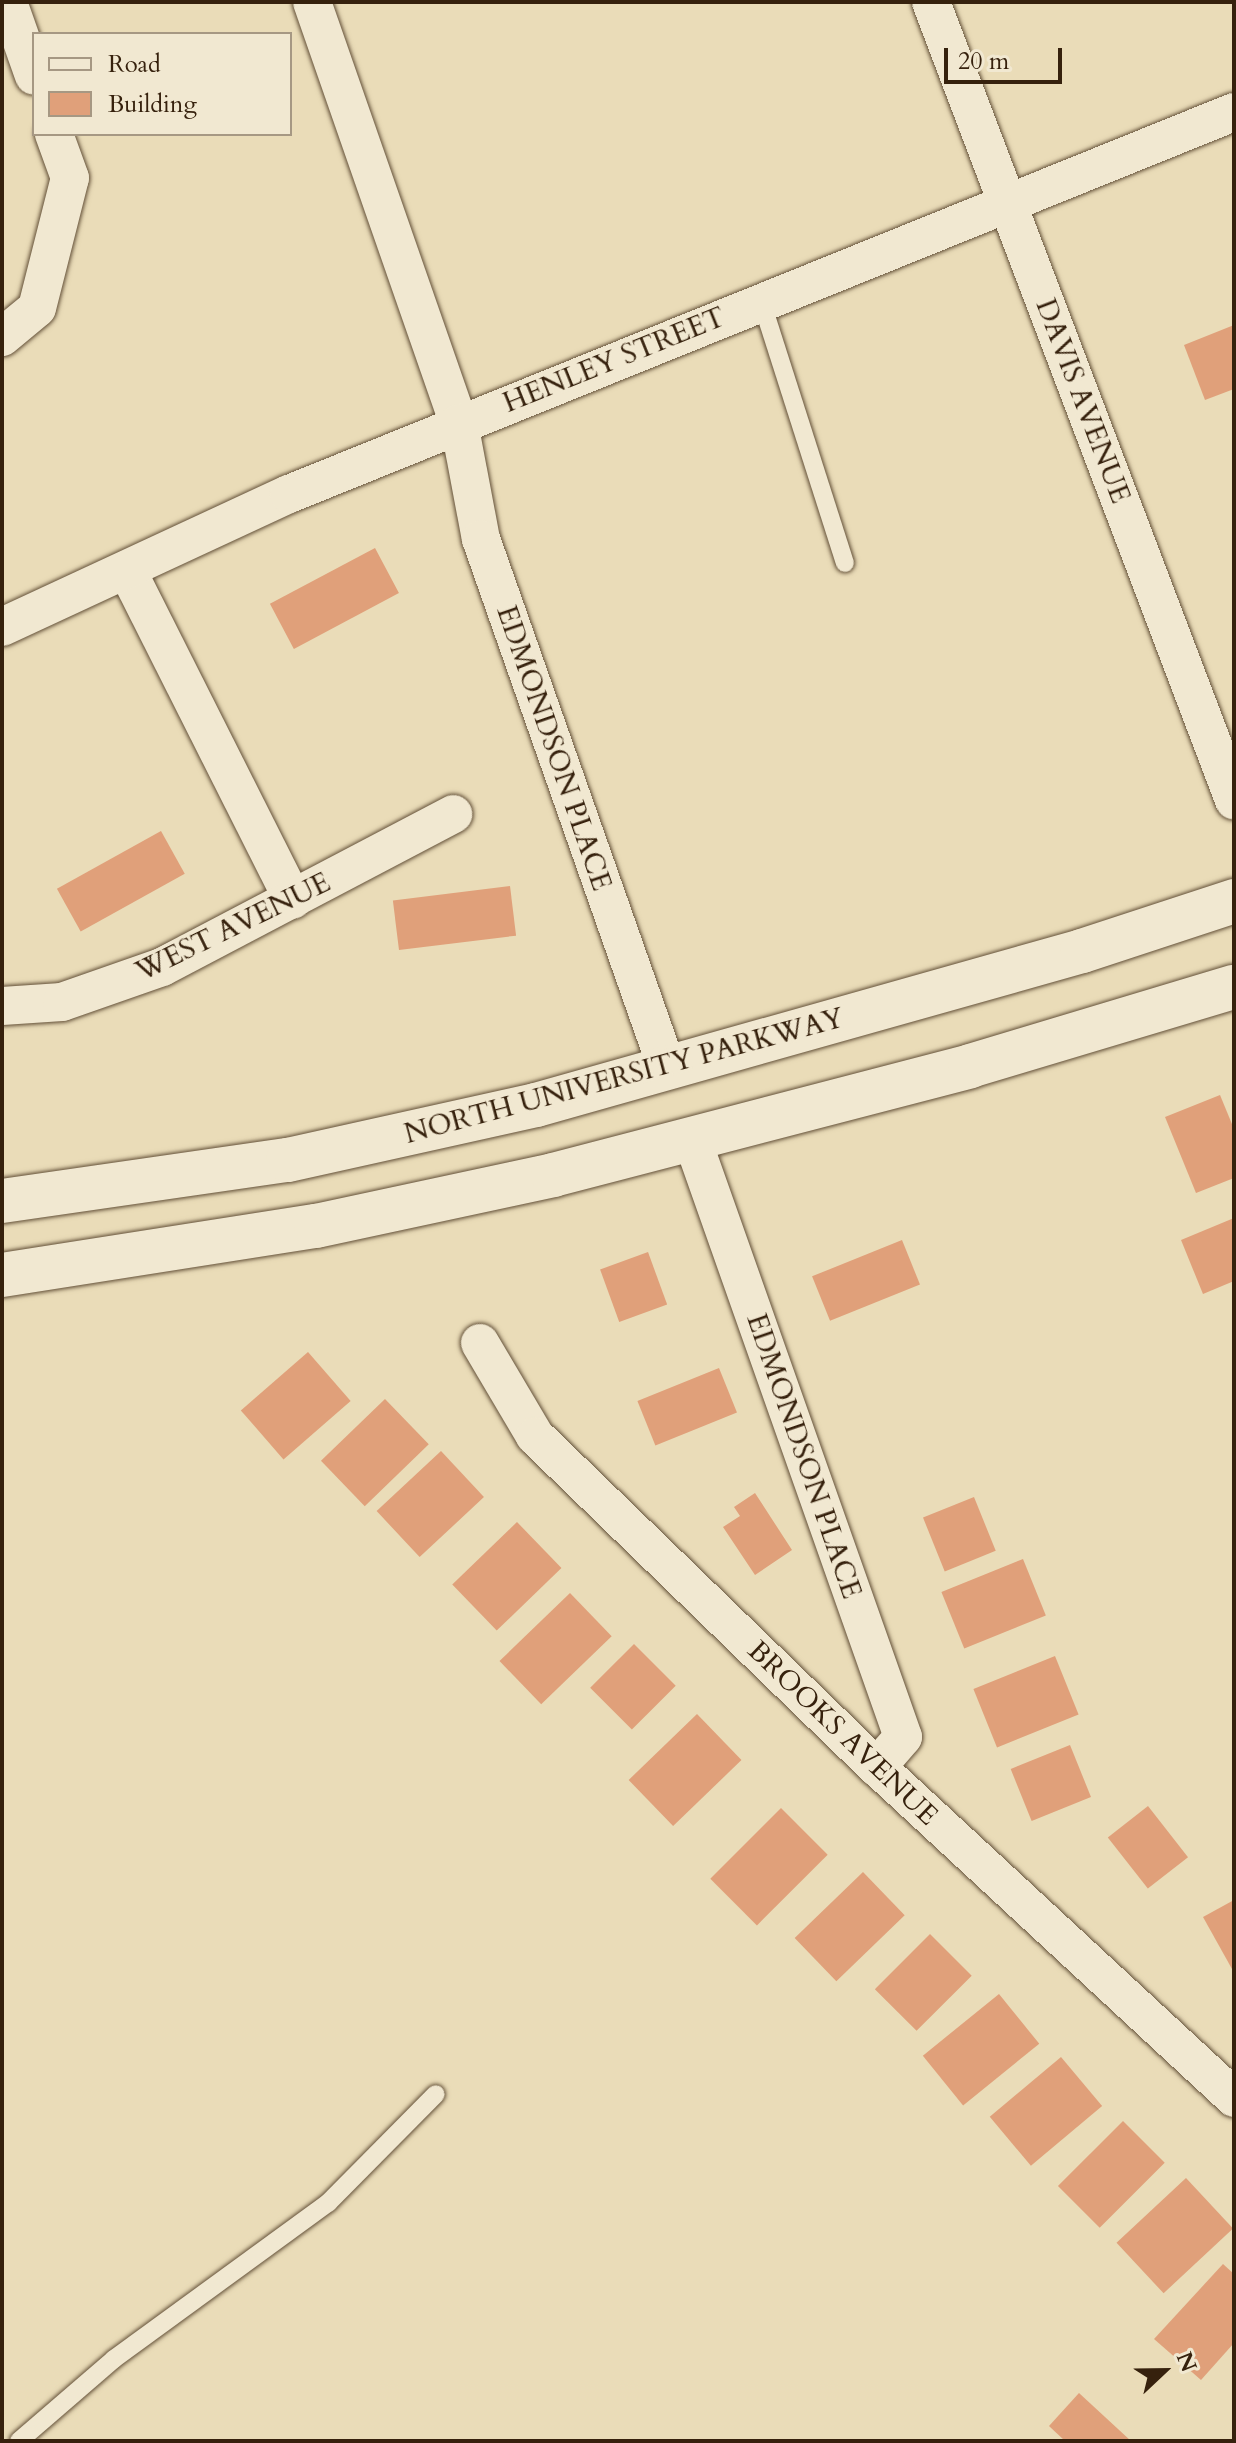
<!DOCTYPE html>
<style>
body{margin:0}
#map{position:relative;width:1236px;height:2443px;overflow:hidden;background:#eadcb8;font-family:Cardo,serif}
div>[style]{position:absolute}
.building>*{inset:0;background:#e0a07a;transform-origin:0 0}
.roads{filter:drop-shadow(0 0 2px #635038) drop-shadow(0 0 2px #635038)}
.service>*{height:18px;margin:-9px;padding:0 9px;transform-origin:9px;border-radius:9px;background:#f1e8d1}
.minor>*{height:38px;margin:-19px;padding:0 19px;transform-origin:19px;border-radius:19px;background:#f1e8d1}
.secondary>*{height:44px;margin:-22px;padding:0 22px;transform-origin:22px;border-radius:22px;background:#f1e8d1}
span{translate:-50% -50%;white-space:nowrap;text-align:center;line-height:1.15;-webkit-text-stroke:6px #f1e8d1;paint-order:stroke}
.street-label{font-size:28px;color:#36210d}
.frame{position:absolute;inset:0;border:4px solid #36210d;pointer-events:none}
.legend{position:absolute;left:32px;top:32px;width:260px;height:104px;box-sizing:border-box;background:#f1e8d1;border:2px solid #a69883;margin:0;padding:10px 14px;list-style:none;font-size:24px;color:#36210d}
.legend li{display:flex;align-items:center;gap:16px;height:40px}
.legend b{width:40px;border:2px solid #a69883}
.north{position:absolute;left:1124px;top:2331px;width:80px;height:80px;-webkit-text-stroke:6px #f1e8d1;paint-order:stroke;rotate:68deg;font-size:22px;font-weight:700;line-height:32px;text-align:center;color:#36210d}
.north::after{content:'';display:block;margin:auto;width:28px;height:36px;background:#36210d;clip-path:polygon(50% 0,100% 100%,50% 72%,0 100%)}
.scale{position:absolute;left:944px;top:48px;width:118px;height:36px;box-sizing:border-box;border:4px solid #36210d;border-top:0;padding-left:10px;font-size:24px;line-height:28px;white-space:nowrap;color:#36210d;-webkit-text-stroke:6px #f1e8d1;paint-order:stroke}
</style>
<div id="map">
<div class="building">
<div style="clip-path:polygon(1234px 325px,1234px 389px,1205px 400px,1184px 345px)"></div>
<div style="left:375px;top:548px;width:51px;height:119px;rotate:62deg"></div>
<div style="left:161px;top:831px;width:49px;height:119px;rotate:61deg"></div>
<div style="left:510px;top:886px;width:50px;height:118px;rotate:83deg"></div>
<div style="clip-path:polygon(1220px 1095px,1234px 1129px,1234px 1178px,1196px 1193px,1165px 1117px)"></div>
<div style="clip-path:polygon(1234px 1218px,1234px 1281px,1203px 1294px,1181px 1240px)"></div>
<div style="left:902px;top:1240px;width:48px;height:97px;rotate:68deg"></div>
<div style="left:648px;top:1252px;width:56px;height:51px;rotate:70deg"></div>
<div style="left:308px;top:1352px;width:65px;height:89px;rotate:49deg"></div>
<div style="left:719px;top:1368px;width:48px;height:88px;rotate:68deg"></div>
<div style="left:385px;top:1399px;width:63px;height:89px;rotate:46deg"></div>
<div style="left:441px;top:1451px;width:63px;height:88px;rotate:47deg"></div>
<div style="clip-path:polygon(755px 1493px,792px 1550px,755px 1575px,723px 1527px,740px 1516px,734px 1507px)"></div>
<div style="left:974px;top:1497px;width:58px;height:55px;rotate:68deg"></div>
<div style="left:517px;top:1522px;width:64px;height:90px;rotate:46deg"></div>
<div style="left:1023px;top:1559px;width:61px;height:88px;rotate:68deg"></div>
<div style="left:570px;top:1593px;width:60px;height:98px;rotate:46deg"></div>
<div style="left:634px;top:1644px;width:59px;height:62px;rotate:45deg"></div>
<div style="left:1055px;top:1656px;width:63px;height:88px;rotate:68deg"></div>
<div style="left:697px;top:1714px;width:64px;height:95px;rotate:46deg"></div>
<div style="left:1070px;top:1745px;width:56px;height:64px;rotate:68deg"></div>
<div style="left:1148px;top:1806px;width:65px;height:51px;rotate:52deg"></div>
<div style="left:781px;top:1808px;width:66px;height:100px;rotate:45deg"></div>
<div style="left:863px;top:1872px;width:60px;height:95px;rotate:46deg"></div>
<div style="clip-path:polygon(1234px 1900px,1234px 1968px,1232px 1969px,1203px 1917px)"></div>
<div style="left:930px;top:1934px;width:59px;height:78px;rotate:45deg"></div>
<div style="left:999px;top:1994px;width:64px;height:98px;rotate:51deg"></div>
<div style="left:1061px;top:2057px;width:64px;height:93px;rotate:50deg"></div>
<div style="left:1123px;top:2121px;width:59px;height:92px;rotate:45deg"></div>
<div style="left:1186px;top:2178px;width:69px;height:95px;rotate:47deg"></div>
<div style="clip-path:polygon(1223px 2264px,1234px 2274px,1234px 2343px,1201px 2380px,1154px 2339px)"></div>
<div style="clip-path:polygon(1079px 2393px,1131px 2441px,1065px 2441px,1049px 2426px)"></div>
</div>
<div class="roads">
<div class="service">
<div style="left:761px;top:300px;width:276px;rotate:72.3deg"></div>
<div style="left:19px;top:2441px;width:125px;rotate:-40.8deg"></div>
<div style="left:114px;top:2359px;width:265px;rotate:-36.1deg"></div>
<div style="left:328px;top:2203px;width:153px;rotate:-45.3deg"></div>
</div>
<div class="minor">
<div style="left:8px;top:2px;width:78px;rotate:70.6deg"></div>
<div style="left:312px;top:2px;width:446px;rotate:70.8deg"></div>
<div style="left:459px;top:423px;width:118px;rotate:79.3deg"></div>
<div style="left:481px;top:539px;width:561px;rotate:70.63deg"></div>
<div style="left:931px;top:2px;width:854px;rotate:69.21deg"></div>
<div style="left:2px;top:337px;width:45px;rotate:-39.6deg"></div>
<div style="left:37px;top:308px;width:134px;rotate:-75.8deg"></div>
<div style="left:70px;top:178px;width:47px;rotate:-110deg"></div>
<div style="left:127px;top:570px;width:369px;rotate:63.3deg"></div>
<div style="left:2px;top:627px;width:316px;rotate:-24.9deg"></div>
<div style="left:289px;top:494px;width:1019px;rotate:-22.01deg"></div>
<div style="left:2px;top:1006px;width:60px;rotate:-3.8deg"></div>
<div style="left:62px;top:1002px;width:106px;rotate:-19.3deg"></div>
<div style="left:162px;top:967px;width:329px;rotate:-27.7deg"></div>
<div style="left:692px;top:1139px;width:634px;rotate:70.56deg"></div>
<div style="left:903px;top:1737px;width:40px;rotate:131deg"></div>
<div style="left:480px;top:1343px;width:108px;rotate:59.4deg"></div>
<div style="left:535px;top:1436px;width:476px;rotate:44.1deg"></div>
<div style="left:877px;top:1767px;width:487px;rotate:42.8deg"></div>
</div>
<div class="secondary">
<div style="left:2px;top:1201px;width:289px;rotate:-8.2deg"></div>
<div style="left:288px;top:1160px;width:254px;rotate:-12.5deg"></div>
<div style="left:536px;top:1105px;width:567px;rotate:-15.75deg"></div>
<div style="left:1082px;top:951px;width:160px;rotate:-18.2deg"></div>
<div style="left:2px;top:1275px;width:318px;rotate:-8.9deg"></div>
<div style="left:316px;top:1226px;width:242px;rotate:-12.1deg"></div>
<div style="left:553px;top:1175px;width:431px;rotate:-14.6deg"></div>
<div style="left:970px;top:1066px;width:276px;rotate:-16.7deg"></div>
</div>
</div>
<div class="street-label">
<span style="left:614px;top:360px;rotate:-22deg">HENLEY STREET</span>
<span style="left:1083px;top:401px;rotate:69deg">DAVIS AVENUE</span>
<span style="left:554px;top:748px;rotate:71deg">EDMONDSON PLACE</span>
<span style="left:233px;top:927px;rotate:-26deg">WEST AVENUE</span>
<span style="left:624px;top:1076px;rotate:-15deg">NORTH UNIVERSITY PARKWAY</span>
<span style="left:804px;top:1456px;rotate:71deg">EDMONDSON PLACE</span>
<span style="left:843px;top:1733px;rotate:44deg">BROOKS AVENUE</span>
</div>
<div class="frame"></div>
<ul class="legend">
<li><b style="height:10px;background:#f1e8d1"></b>Road</li>
<li><b style="height:22px;background:#e0a07a"></b>Building</li>
</ul>
<div class="north">N</div>
<div class="scale">20 m</div>
</div>
